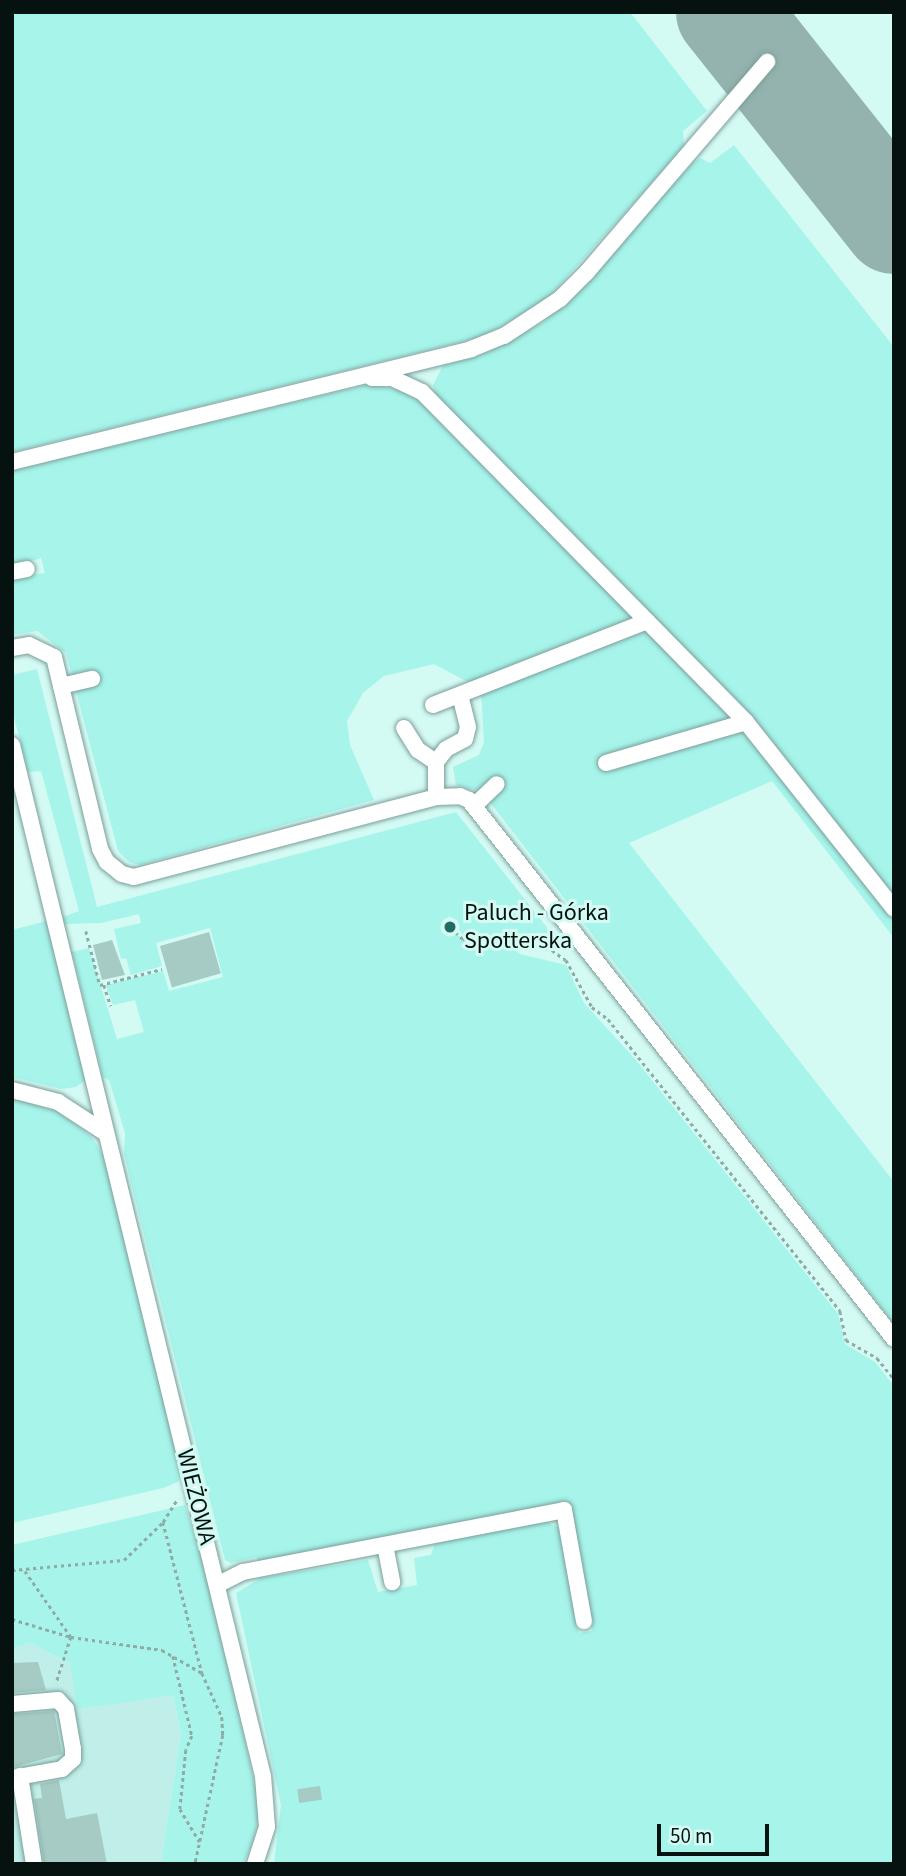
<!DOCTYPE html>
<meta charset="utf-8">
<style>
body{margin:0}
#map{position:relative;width:906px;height:1876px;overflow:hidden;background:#d4faf4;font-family:"Source Sans 3",sans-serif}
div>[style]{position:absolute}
.built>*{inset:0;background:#bfefe8}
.green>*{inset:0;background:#a6f4ea}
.runway>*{height:102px;margin:-51px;padding:0 51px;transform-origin:51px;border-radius:51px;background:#94b2ae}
.building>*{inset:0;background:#a6cbc5;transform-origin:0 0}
.path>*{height:2.5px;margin-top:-1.25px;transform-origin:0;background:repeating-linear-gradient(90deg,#8eaba6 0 3.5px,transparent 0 7px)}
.roads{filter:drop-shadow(0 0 2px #7b9e99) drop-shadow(0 0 2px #7b9e99)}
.minor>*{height:16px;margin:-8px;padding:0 8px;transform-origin:8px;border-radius:8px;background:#fff}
.dots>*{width:19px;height:19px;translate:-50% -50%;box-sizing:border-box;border:4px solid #d4faf4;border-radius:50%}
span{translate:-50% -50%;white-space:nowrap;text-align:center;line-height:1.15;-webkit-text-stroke:6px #d4faf4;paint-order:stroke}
.poi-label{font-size:24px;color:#051210}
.left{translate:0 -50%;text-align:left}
.street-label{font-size:24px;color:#051210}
.frame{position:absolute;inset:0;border:14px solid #051210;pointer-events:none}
.scale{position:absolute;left:657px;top:1824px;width:112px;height:32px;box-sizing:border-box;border:4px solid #051210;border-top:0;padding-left:9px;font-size:21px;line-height:24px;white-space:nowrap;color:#051210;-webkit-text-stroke:5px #d4faf4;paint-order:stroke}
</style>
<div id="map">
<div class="built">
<div style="clip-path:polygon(31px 1643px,70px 1663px,172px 1692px,181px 1734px,161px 1864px,12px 1864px,12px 1648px)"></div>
</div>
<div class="green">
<div style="clip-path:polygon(12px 12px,630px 12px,707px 111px,683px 131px,684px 147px,547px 299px,485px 336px,12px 452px)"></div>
<div style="clip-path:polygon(734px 145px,894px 347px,894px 896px,750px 714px,435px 395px,433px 385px,443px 366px,482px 355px,543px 323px,692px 164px,700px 158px,710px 163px)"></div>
<div style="clip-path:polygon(367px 385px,401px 390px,420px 402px,636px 620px,470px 683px,434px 664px,384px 676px,363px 693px,347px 721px,350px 745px,374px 800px,140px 865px,129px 862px,118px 851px,66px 653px,37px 631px,12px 635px,12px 577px,45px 573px,41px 558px,12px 567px,12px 470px)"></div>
<div style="clip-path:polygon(647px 631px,730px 713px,725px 723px,744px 731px,894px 919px,894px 938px,772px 781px,629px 843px,894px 1182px,894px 1324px,482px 792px,456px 785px,453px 767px,479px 755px,484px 742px,481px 691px)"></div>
<div style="clip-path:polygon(37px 669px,97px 907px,456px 812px,560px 944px,506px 933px,485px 940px,464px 937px,450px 916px,443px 923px,447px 930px,477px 945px,501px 939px,520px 954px,566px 965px,584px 1003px,635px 1059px,838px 1314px,845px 1344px,875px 1362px,894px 1386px,894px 1864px,274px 1864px,281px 1805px,236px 1593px,261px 1578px,368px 1560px,378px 1592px,417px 1585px,414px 1558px,431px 1555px,436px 1539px,540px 1519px,560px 1528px,579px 1633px,592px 1631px,568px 1506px,258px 1565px,257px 1557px,231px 1563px,225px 1560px,124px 1154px,125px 1133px,109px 1080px,103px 1077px,72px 952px,89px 948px,117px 1039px,144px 1032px,135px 1000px,113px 1005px,106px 985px,163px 971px,169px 991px,223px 977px,210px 928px,156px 943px,162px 966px,131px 975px,126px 958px,121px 959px,114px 929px,141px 923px,139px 914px,101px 923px,64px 924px,63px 917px,79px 911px,41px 771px,28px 772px,12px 709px,12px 675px)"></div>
<div style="clip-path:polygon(50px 920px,88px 1078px,76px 1087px,61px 1089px,12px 1077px,12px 930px)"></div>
<div style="clip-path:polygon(12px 1098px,59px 1112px,92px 1137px,110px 1167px,182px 1473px,178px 1482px,163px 1488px,12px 1523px)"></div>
<div style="clip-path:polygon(185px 1505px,205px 1570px,260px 1807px,254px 1839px,243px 1864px,161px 1864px,181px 1734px,173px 1695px,78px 1709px,70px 1663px,31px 1643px,12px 1648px,12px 1545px)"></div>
</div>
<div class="runway">
<div style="left:727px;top:12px;width:269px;rotate:51.6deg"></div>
</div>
<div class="building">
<div style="left:209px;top:932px;width:43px;height:51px;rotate:74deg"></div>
<div style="clip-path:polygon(112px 940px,125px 975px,102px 980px,93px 945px)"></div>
<div style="clip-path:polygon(38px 1662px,46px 1690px,12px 1693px,12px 1663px)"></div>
<div style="clip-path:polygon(54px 1711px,62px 1754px,14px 1767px,12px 1714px)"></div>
<div style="clip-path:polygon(59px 1780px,66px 1819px,97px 1813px,107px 1864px,44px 1864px,34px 1799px,42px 1798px,40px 1784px)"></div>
<div style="left:320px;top:1786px;width:14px;height:23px;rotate:82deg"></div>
</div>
<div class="path">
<div style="left:450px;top:927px;width:18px;rotate:43deg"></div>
<div style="left:463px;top:939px;width:16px;rotate:14deg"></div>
<div style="left:479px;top:943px;width:26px;rotate:-11deg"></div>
<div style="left:505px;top:938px;width:49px;rotate:14.3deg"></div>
<div style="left:552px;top:950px;width:17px;rotate:36deg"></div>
<div style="left:566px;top:960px;width:54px;rotate:61deg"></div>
<div style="left:592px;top:1007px;width:20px;rotate:37deg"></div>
<div style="left:608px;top:1019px;width:373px;rotate:51.5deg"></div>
<div style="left:840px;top:1311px;width:30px;rotate:78deg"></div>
<div style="left:846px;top:1340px;width:36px;rotate:30deg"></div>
<div style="left:877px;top:1358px;width:27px;rotate:51deg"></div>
<div style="left:86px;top:931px;width:56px;rotate:75.5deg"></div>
<div style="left:100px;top:985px;width:64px;rotate:-14.5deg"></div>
<div style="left:104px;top:985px;width:22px;rotate:72deg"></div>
<div style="left:163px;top:1522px;width:28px;rotate:-58deg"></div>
<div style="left:12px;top:1570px;width:112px;rotate:-5.1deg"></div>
<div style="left:124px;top:1560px;width:54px;rotate:-44.3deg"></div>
<div style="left:163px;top:1522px;width:156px;rotate:75.5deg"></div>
<div style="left:202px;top:1673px;width:48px;rotate:65.6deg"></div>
<div style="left:222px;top:1717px;width:18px;rotate:87deg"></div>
<div style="left:223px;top:1735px;width:132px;rotate:102.2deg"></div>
<div style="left:25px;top:1571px;width:80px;rotate:55.1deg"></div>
<div style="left:71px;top:1637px;width:49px;rotate:107.7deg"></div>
<div style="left:12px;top:1619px;width:62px;rotate:17deg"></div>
<div style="left:71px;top:1637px;width:92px;rotate:8.1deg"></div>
<div style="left:162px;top:1650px;width:46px;rotate:29.9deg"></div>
<div style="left:173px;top:1656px;width:82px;rotate:76.6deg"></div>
<div style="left:192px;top:1736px;width:15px;rotate:113deg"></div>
<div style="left:186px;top:1750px;width:59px;rotate:95.8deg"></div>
<div style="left:180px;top:1809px;width:41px;rotate:59deg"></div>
</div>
<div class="roads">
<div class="minor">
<div style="left:372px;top:378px;width:20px"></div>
<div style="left:392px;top:378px;width:33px;rotate:25deg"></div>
<div style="left:422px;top:392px;width:462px;rotate:45.5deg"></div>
<div style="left:746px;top:722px;width:238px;rotate:51.6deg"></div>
<div style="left:12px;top:462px;width:473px;rotate:-13.8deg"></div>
<div style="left:471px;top:349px;width:35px;rotate:-22deg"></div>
<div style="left:504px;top:336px;width:67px;rotate:-33.5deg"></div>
<div style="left:560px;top:299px;width:38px;rotate:-45deg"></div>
<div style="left:587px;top:272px;width:277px;rotate:-49.4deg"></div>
<div style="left:12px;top:572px;width:15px;rotate:-11deg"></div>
<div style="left:12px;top:648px;width:17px;rotate:-10deg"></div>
<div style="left:29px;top:645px;width:28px;rotate:26deg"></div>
<div style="left:54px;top:657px;width:197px;rotate:76.5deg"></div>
<div style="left:100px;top:849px;width:15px;rotate:62deg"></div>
<div style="left:107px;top:862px;width:19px;rotate:39deg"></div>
<div style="left:122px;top:874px;width:12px;rotate:14deg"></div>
<div style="left:134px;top:877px;width:312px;rotate:-14.8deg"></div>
<div style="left:436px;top:797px;width:24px;rotate:-2deg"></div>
<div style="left:460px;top:796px;width:10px;rotate:24deg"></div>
<div style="left:469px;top:800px;width:686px;rotate:51.74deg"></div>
<div style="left:61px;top:686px;width:32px;rotate:-13deg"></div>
<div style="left:433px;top:705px;width:230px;rotate:-21.4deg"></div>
<div style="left:404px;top:728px;width:26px;rotate:58deg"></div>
<div style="left:418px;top:750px;width:22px;rotate:34deg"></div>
<div style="left:12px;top:745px;width:1061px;rotate:76.32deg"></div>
<div style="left:263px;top:1776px;width:51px;rotate:85.5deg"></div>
<div style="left:267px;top:1827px;width:39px;rotate:108deg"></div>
<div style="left:606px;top:763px;width:146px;rotate:-16.3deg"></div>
<div style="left:436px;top:797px;width:35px;rotate:-90deg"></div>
<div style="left:436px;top:762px;width:16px;rotate:-52deg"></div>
<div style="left:446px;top:749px;width:21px;rotate:-28deg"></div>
<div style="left:465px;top:739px;width:12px;rotate:-76deg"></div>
<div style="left:468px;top:727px;width:33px;rotate:-104deg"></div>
<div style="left:475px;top:805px;width:30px;rotate:-44deg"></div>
<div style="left:12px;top:1090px;width:48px;rotate:14.6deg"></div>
<div style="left:58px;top:1102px;width:55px;rotate:33.1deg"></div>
<div style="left:385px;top:1545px;width:38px;rotate:79deg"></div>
<div style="left:217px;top:1585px;width:29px;rotate:-27deg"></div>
<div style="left:243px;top:1572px;width:327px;rotate:-10.9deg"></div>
<div style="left:564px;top:1510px;width:113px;rotate:79.8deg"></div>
<div style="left:12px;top:1704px;width:46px;rotate:-5deg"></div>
<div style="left:58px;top:1700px;width:12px;rotate:48deg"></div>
<div style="left:66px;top:1709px;width:41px;rotate:80.1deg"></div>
<div style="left:73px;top:1749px;width:10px;rotate:90deg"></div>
<div style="left:73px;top:1759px;width:15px;rotate:138deg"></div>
<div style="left:62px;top:1769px;width:51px;rotate:169.8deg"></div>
<div style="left:20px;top:1776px;width:89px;rotate:81deg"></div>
</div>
</div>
<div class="dots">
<div style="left:450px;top:927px;background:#216b63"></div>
</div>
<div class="poi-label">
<span class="left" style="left:464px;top:927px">Paluch - Górka<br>Spotterska</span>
</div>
<div class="street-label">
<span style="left:196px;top:1497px;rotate:76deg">WIEŻOWA</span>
</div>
<div class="frame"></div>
<div class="scale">50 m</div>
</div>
